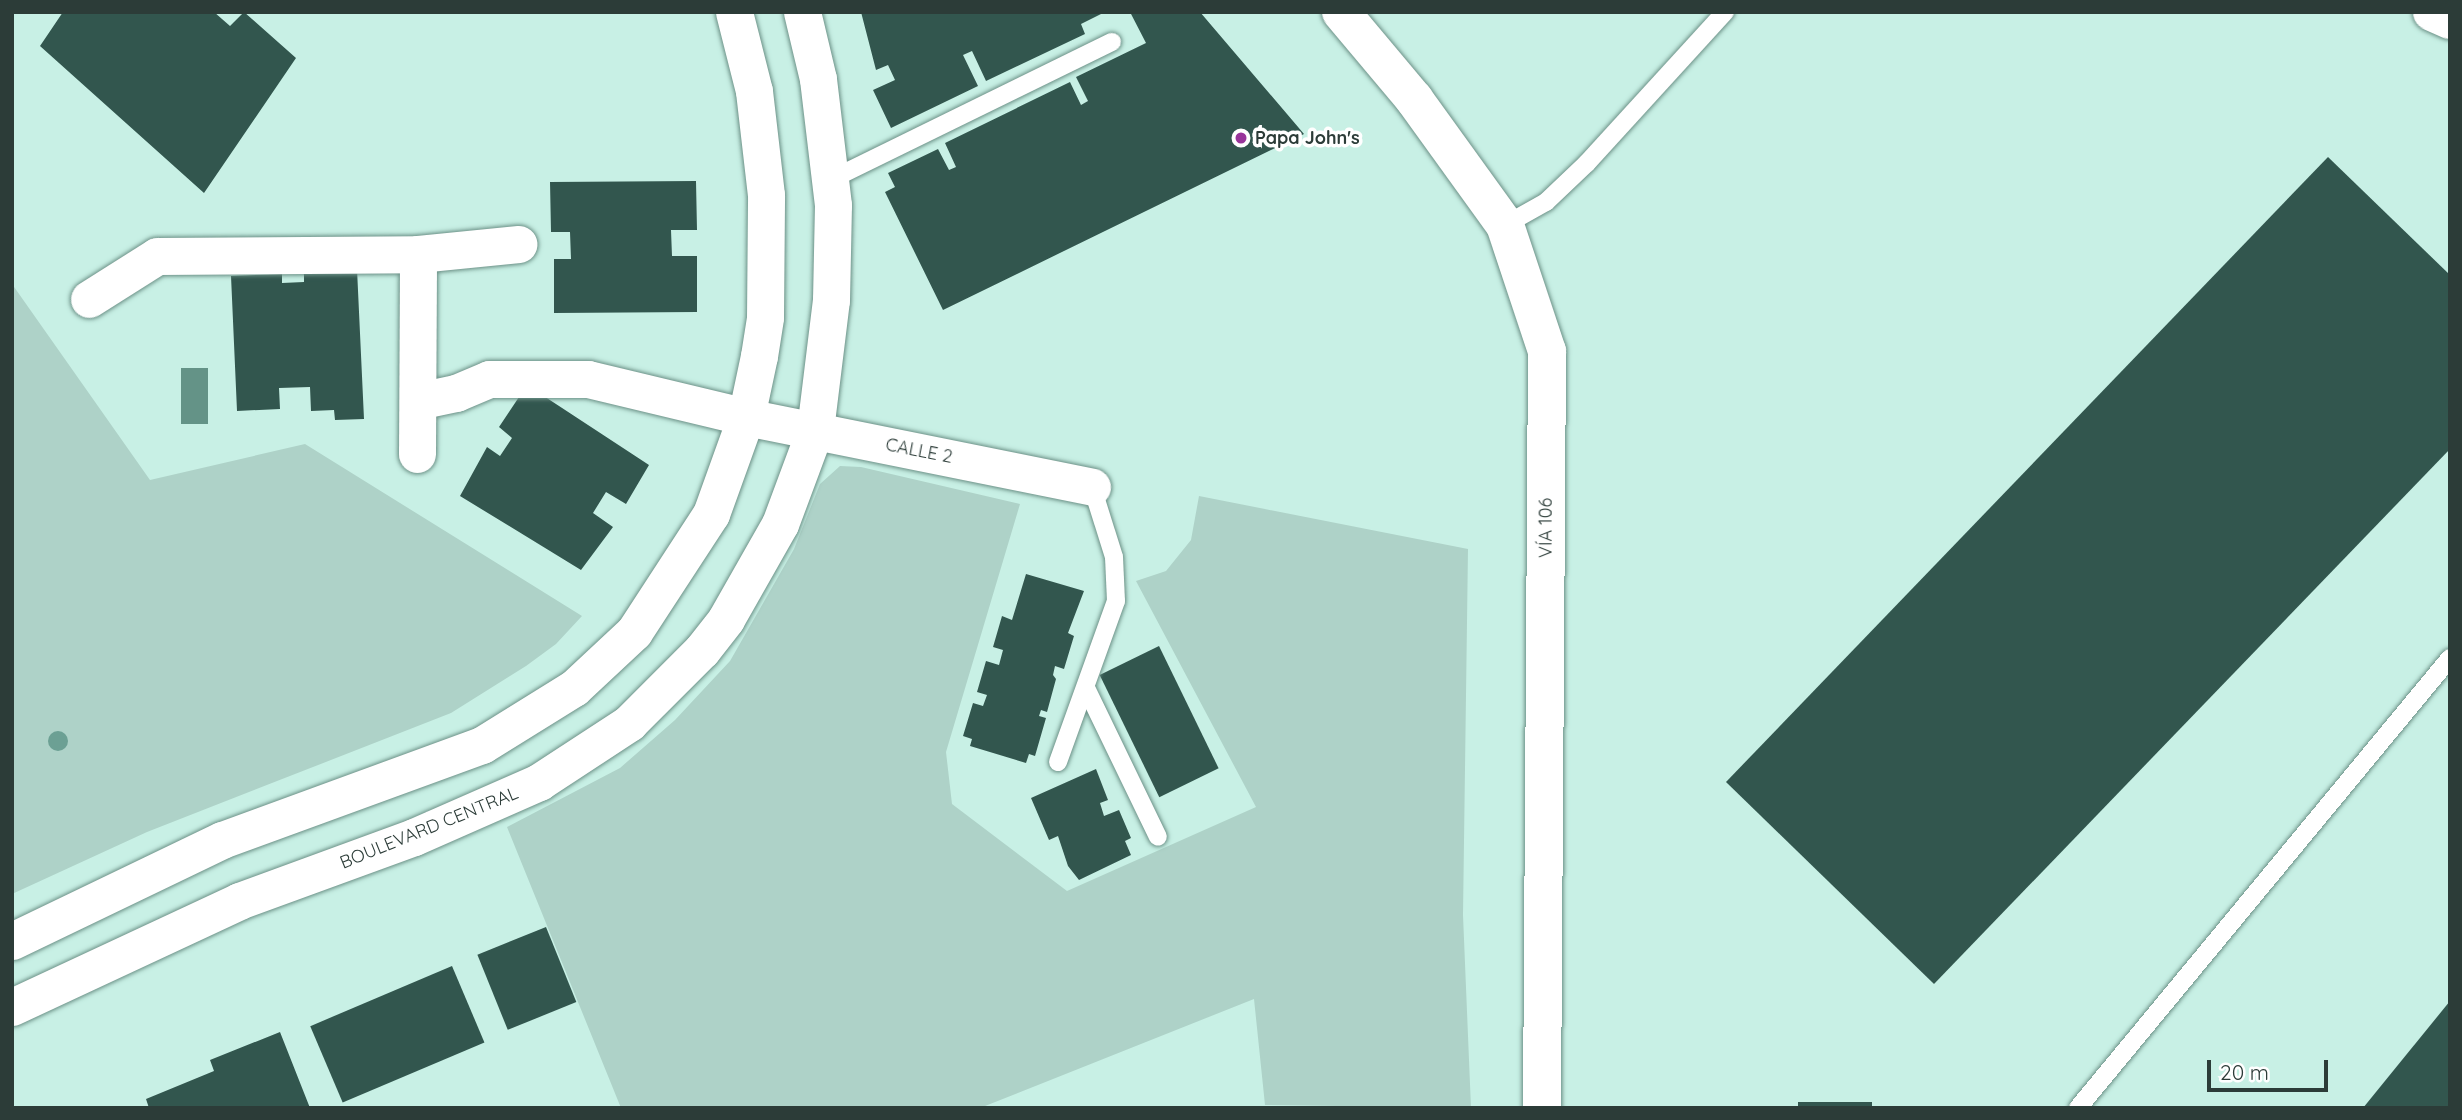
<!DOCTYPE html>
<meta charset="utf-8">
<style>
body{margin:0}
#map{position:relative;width:2462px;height:1120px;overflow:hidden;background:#c8f0e5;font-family:Quicksand,sans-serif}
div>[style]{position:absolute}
.green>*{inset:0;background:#aed2c8}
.water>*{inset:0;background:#649387;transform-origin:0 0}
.building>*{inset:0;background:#32564e;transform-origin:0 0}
.roads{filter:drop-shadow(0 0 2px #6c9187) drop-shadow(0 0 2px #6c9187)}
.service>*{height:18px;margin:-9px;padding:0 9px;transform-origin:9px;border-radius:9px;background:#fff}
.minor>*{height:37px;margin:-18.5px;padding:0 18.5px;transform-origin:18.5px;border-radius:18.5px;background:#fff}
.secondary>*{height:38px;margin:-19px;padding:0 19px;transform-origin:19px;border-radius:19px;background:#fff}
.trees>*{width:20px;height:20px;margin:-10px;border-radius:50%;background:#6ca094}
.dots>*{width:19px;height:19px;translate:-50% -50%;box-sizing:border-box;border:4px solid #fff;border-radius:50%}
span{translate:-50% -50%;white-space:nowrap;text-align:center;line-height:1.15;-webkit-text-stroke:7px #fff;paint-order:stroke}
.poi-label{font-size:18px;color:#2c3c38;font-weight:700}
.left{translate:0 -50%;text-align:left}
.street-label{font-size:18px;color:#2c3c38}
.frame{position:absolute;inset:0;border:14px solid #2c3c38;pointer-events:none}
.scale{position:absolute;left:2207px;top:1060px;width:121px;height:32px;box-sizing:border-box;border:4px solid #2c3c38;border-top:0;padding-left:9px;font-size:21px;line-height:24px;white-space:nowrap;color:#2c3c38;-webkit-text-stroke:5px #fff;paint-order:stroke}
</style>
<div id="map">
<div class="green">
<div style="clip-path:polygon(12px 284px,150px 480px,305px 444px,582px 616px,556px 644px,526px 666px,451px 713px,147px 832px,12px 894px)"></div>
<div style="clip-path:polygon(840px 466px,861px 467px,1020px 504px,946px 752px,952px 804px,1067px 891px,1256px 807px,1136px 581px,1166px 571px,1191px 540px,1199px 496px,1468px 549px,1463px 915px,1471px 1108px,1265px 1105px,1254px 999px,980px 1108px,621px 1108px,507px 827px,620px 768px,675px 720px,730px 661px,794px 549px,820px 484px)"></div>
</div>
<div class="water">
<div style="left:181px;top:368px;width:27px;height:56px"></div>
</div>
<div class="building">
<div style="clip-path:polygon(63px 12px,214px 12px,230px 26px,244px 12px,296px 58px,204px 193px,40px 46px)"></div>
<div style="clip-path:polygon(861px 12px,1105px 12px,1081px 24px,1085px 34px,986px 81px,972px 51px,963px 55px,978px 86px,891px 128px,873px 90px,895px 80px,888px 65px,876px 70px)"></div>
<div style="clip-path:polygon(1130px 12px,1200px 12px,1304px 134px,943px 310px,885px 192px,895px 187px,888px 173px,938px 149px,949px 170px,956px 167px,945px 143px,1070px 82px,1081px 105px,1088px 101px,1076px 77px,1146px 43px)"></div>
<div style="clip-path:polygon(2328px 157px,2450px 275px,2450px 449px,1934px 984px,1726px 782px)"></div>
<div style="clip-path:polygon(696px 181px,697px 230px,671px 230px,672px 256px,697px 256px,697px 312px,554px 313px,554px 259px,571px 259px,570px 232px,551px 232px,550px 182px)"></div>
<div style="clip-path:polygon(357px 269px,364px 419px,335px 420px,334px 410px,311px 411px,310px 387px,279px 388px,280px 409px,237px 411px,231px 276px,282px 274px,282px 283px,304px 282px,304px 271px)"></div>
<div style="clip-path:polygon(527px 385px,649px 465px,626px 504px,606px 492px,593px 513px,613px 527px,581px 570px,460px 496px,487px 447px,500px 456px,512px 438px,499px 427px)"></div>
<div style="clip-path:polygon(1026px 574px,1084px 591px,1068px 633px,1074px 636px,1064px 669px,1055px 666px,1053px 675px,1056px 679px,1047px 712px,1041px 710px,1039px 716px,1046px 718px,1035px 756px,1029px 754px,1026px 763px,970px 746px,972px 739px,963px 736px,973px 703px,983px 706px,987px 695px,977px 692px,986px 661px,999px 665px,1003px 650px,993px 647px,1002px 616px,1012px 620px)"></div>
<div style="left:1159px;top:646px;width:136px;height:66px;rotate:64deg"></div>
<div style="clip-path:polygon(1096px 769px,1108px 800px,1100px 803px,1104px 816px,1119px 810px,1131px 838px,1125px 841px,1131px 855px,1079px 880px,1068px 866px,1058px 836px,1049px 840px,1031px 798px)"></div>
<div style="left:546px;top:927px;width:81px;height:74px;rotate:68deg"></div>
<div style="left:452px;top:966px;width:83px;height:154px;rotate:67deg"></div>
<div style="clip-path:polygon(2450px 1001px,2450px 1108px,2363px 1108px)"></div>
<div style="clip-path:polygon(280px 1032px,310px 1108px,149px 1108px,146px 1099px,214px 1071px,210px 1060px)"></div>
<div style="left:1798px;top:1102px;width:74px;height:6px"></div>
</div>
<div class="roads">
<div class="service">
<div style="left:830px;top:180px;width:314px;rotate:-26.1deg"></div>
<div style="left:1505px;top:225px;width:47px;rotate:-29.3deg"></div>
<div style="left:1546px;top:202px;width:57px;rotate:-43.6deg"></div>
<div style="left:1587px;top:163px;width:205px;rotate:-47.6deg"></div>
<div style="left:1086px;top:688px;width:165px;rotate:64.2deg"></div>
<div style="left:1058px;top:762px;width:171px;rotate:-70.2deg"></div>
<div style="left:1116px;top:601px;width:44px;rotate:-92.6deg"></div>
<div style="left:1114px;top:557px;width:73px;rotate:-107.4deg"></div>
<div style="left:2078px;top:1108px;width:584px;rotate:-50.42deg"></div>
</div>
<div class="minor">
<div style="left:89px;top:299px;width:80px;rotate:-32.3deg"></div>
<div style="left:157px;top:256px;width:261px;rotate:-0.4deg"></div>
<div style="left:418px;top:254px;width:101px;rotate:-5.7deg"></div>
<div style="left:418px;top:401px;width:39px;rotate:-12deg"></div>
<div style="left:456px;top:393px;width:36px;rotate:-23deg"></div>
<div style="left:489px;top:379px;width:99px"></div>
<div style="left:588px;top:379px;width:163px;rotate:13.5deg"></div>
<div style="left:746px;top:417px;width:353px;rotate:11.4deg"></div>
<div style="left:417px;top:454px;width:200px;rotate:-89.7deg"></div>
<div style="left:12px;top:941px;width:233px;rotate:-25.7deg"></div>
<div style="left:222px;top:840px;width:277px;rotate:-20.1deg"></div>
<div style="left:482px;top:745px;width:108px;rotate:-31.8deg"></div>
<div style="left:574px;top:688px;width:82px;rotate:-43deg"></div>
<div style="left:634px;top:632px;width:141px;rotate:-56.9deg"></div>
<div style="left:711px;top:514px;width:103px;rotate:-70.2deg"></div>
<div style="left:746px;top:417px;width:62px;rotate:-78deg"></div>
<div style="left:759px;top:356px;width:39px;rotate:-81deg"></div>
<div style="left:765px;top:317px;width:122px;rotate:-89.5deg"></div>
<div style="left:766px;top:195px;width:105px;rotate:-96.6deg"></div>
<div style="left:754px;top:91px;width:81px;rotate:-104.2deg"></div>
<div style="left:12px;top:1007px;width:251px;rotate:-25deg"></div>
<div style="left:239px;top:901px;width:186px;rotate:-20.1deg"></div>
<div style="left:414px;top:837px;width:137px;rotate:-23.7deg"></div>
<div style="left:539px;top:782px;width:108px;rotate:-33.2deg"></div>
<div style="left:629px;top:723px;width:103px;rotate:-45deg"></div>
<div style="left:702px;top:650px;width:39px;rotate:-52deg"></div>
<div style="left:726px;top:619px;width:109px;rotate:-60.4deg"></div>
<div style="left:780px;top:524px;width:100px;rotate:-69.6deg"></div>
<div style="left:815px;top:430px;width:131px;rotate:-83deg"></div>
<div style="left:831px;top:300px;width:95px;rotate:-88.8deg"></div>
<div style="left:833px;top:205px;width:127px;rotate:-96.8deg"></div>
<div style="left:818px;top:79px;width:69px;rotate:-103.4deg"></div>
</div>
<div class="secondary">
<div style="left:1341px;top:12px;width:114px;rotate:50deg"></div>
<div style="left:1414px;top:99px;width:155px;rotate:54.2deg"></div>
<div style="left:1505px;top:225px;width:133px;rotate:71.6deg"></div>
<div style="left:1547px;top:351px;width:757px;rotate:90.38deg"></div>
<div style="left:2432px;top:12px;width:20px;rotate:24deg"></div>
</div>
</div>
<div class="trees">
<div style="left:58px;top:741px"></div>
</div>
<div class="dots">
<div style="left:1241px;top:138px;background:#98349a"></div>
</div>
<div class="poi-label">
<span class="left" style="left:1255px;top:138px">Papa John's</span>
</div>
<div class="street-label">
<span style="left:919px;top:451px;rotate:11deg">CALLE 2</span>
<span style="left:1546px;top:528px;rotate:-90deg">VÍA 106</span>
<span style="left:429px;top:828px;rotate:-22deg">BOULEVARD CENTRAL</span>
</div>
<div class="frame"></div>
<div class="scale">20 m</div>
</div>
